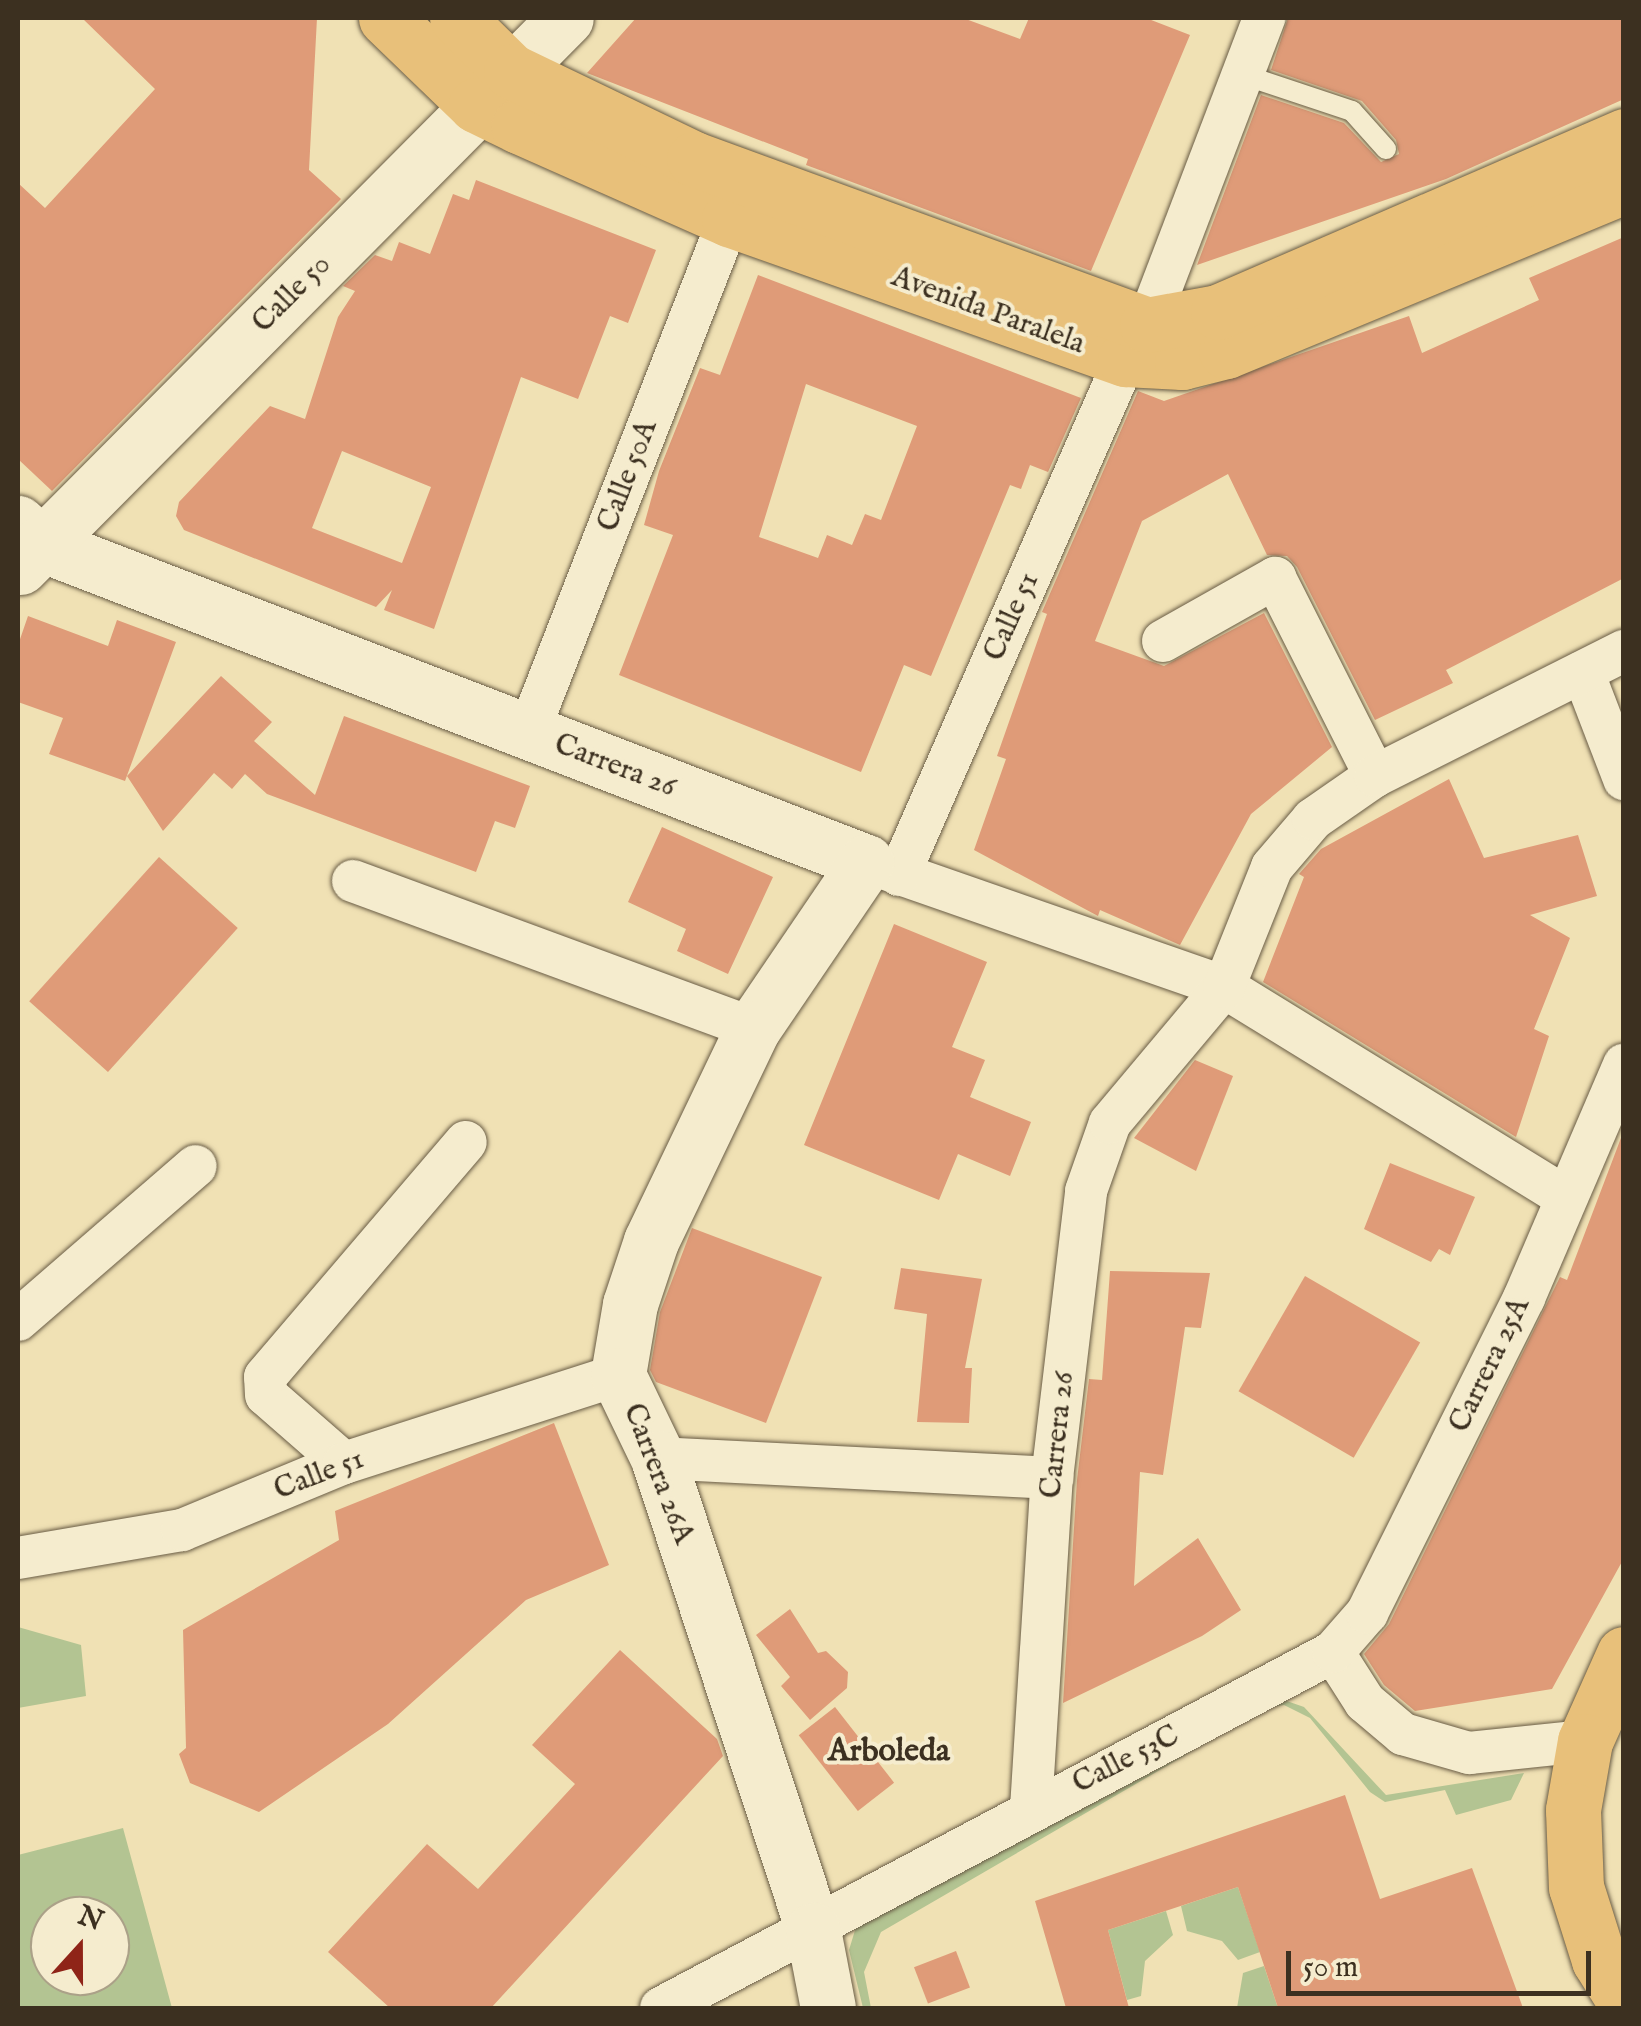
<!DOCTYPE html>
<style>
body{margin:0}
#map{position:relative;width:1641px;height:2026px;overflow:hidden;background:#f0e1b4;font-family:"IM FELL English",serif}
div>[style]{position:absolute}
.green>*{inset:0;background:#b3c492}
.building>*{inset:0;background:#df9b78;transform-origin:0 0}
.roads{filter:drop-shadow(0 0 2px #695c45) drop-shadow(0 0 2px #695c45)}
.lane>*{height:20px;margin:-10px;padding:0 10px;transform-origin:10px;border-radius:10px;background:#f5ecce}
.street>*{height:42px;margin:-21px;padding:0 21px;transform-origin:21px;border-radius:21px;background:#f5ecce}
.secondary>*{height:55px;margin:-27.5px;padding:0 27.5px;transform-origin:27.5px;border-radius:27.5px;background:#f5ecce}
.primary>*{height:55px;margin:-27.5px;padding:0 27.5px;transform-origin:27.5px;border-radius:27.5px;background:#e8c07a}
span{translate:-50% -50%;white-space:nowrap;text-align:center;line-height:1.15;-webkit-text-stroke:8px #f5ecce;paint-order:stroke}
.street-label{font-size:30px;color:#3c3020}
.neighbourhood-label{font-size:32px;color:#3c3020;font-weight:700}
.frame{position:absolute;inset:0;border:20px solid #3c3020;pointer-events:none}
.north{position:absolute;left:30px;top:1896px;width:100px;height:100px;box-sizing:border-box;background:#f5ecce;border:2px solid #aba188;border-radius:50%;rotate:21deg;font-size:28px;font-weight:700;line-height:40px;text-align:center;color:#3c3020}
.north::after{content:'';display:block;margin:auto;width:35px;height:45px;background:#8f2418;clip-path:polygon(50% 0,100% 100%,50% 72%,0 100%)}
.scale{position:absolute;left:1286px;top:1951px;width:305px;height:45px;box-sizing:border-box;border:5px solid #3c3020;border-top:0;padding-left:12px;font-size:30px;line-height:35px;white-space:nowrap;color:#3c3020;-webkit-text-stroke:8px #f5ecce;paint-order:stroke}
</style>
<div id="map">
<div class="green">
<div style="clip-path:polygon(18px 1627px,81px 1645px,86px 1696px,18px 1708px)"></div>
<div style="clip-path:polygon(1281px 1699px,1304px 1707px,1386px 1795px,1524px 1773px,1511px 1800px,1456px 1815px,1445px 1790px,1385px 1802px,1370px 1792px,1310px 1718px,1284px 1705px,1266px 1708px)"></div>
<div style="clip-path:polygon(1196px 1749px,881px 1932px,864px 1972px,871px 2008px,863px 2008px,849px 1950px,856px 1927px)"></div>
<div style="clip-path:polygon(evenodd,123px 1828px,172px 2008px,18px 2008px,18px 1855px,123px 1828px,110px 1916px,110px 1976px,50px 1976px,50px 1916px,110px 1916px)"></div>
<div style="clip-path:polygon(1238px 1887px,1260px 1952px,1238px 1960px,1222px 1941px,1187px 1931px,1181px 1906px)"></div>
<div style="clip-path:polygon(1166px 1911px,1173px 1935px,1145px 1961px,1141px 1996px,1127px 2000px,1108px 1930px)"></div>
<div style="clip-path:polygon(1264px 1966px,1278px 2008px,1237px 2008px,1243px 1973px)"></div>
</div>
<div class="building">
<div style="clip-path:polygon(82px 18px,317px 18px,309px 170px,341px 199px,52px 491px,18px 459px,18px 183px,45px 208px,155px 89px)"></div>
<div style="clip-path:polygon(636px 18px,963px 18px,1020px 39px,1029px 18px,1146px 18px,1190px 35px,1091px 271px,806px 165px,808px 159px,587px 73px)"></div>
<div style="clip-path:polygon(1288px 18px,1624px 18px,1624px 99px,1446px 179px,1197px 265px,1261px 95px,1344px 123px,1381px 162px,1399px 154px,1396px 140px,1362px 101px,1271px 70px)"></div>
<div style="clip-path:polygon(evenodd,476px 180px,656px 250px,628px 323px,610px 316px,578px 399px,521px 377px,434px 629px,384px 610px,392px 590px,376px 607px,184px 530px,176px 516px,179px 502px,270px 406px,305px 419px,338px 317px,355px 291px,343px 286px,375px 255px,392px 261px,399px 242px,430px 254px,453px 194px,469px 200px,476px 180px,342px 451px,431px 487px,402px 563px,312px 528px,342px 451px)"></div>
<div style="clip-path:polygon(1624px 237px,1624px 578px,1446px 670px,1453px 683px,1375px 720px,1297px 567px,1287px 556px,1267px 555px,1228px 474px,1142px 521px,1095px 641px,1164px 666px,1264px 613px,1332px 747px,1251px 814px,1180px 945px,1100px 910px,1098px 916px,974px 850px,1006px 759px,997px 756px,1047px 614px,1042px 612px,1138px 391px,1164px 401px,1409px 316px,1422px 353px,1539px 300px,1529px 278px)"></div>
<div style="clip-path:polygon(evenodd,758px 275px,1081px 398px,1048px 472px,1030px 465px,1021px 489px,1010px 485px,931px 676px,904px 665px,861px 772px,619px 675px,673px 535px,644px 525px,659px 471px,700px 368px,720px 375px,758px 275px,806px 384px,917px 426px,881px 520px,865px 514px,852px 545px,827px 535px,818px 558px,759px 537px,806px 384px)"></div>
<div style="clip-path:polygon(28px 616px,108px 646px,117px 620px,176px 642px,125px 781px,49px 754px,63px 718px,18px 702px,18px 645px)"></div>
<div style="clip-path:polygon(221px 676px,272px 722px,254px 741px,315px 795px,344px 716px,530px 786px,515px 828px,495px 821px,476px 872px,267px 794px,245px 774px,232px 789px,214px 773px,163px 831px,127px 776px)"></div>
<div style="clip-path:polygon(1449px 779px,1484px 858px,1578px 835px,1597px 896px,1530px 915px,1570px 938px,1534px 1029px,1549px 1036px,1516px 1137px,1263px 982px,1304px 877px,1299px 874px,1321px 849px)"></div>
<div style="clip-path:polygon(662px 827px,773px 877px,728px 974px,677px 951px,686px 929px,628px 902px)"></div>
<div style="left:159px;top:857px;width:106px;height:194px;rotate:42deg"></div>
<div style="clip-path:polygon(894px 924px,987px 962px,952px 1047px,985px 1060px,970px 1097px,1031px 1122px,1010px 1176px,958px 1154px,939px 1200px,804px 1145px)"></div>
<div style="clip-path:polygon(1195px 1060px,1233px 1076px,1196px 1171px,1134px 1138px)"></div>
<div style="clip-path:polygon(1624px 1130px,1624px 1558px,1552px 1689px,1415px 1711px,1384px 1685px,1364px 1654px,1389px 1624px,1560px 1277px,1567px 1280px)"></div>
<div style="clip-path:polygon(1390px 1163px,1475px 1197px,1450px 1255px,1439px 1249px,1431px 1262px,1364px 1229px)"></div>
<div style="clip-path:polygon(692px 1228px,822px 1277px,766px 1423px,656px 1382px,650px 1370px,660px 1312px)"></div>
<div style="clip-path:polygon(901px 1268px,982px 1279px,965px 1368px,972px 1368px,969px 1423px,917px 1422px,927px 1314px,894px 1309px)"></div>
<div style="clip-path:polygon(1110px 1271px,1210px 1273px,1201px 1328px,1185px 1327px,1163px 1475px,1140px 1472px,1134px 1586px,1198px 1538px,1241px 1610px,1202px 1636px,1063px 1703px,1077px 1480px,1089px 1379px,1102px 1380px)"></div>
<div style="left:1305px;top:1276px;width:133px;height:133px;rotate:30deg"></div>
<div style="clip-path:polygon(554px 1423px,609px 1565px,526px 1600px,388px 1724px,259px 1812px,190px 1783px,179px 1754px,186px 1748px,183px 1630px,339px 1540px,335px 1511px)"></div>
<div style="clip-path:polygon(790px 1609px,818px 1653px,826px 1651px,848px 1672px,847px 1688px,810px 1720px,781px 1686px,790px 1677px,756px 1635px)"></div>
<div style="clip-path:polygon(620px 1650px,717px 1739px,723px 1756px,491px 2008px,390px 2008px,328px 1952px,427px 1844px,478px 1889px,575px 1784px,532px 1745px)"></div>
<div style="left:835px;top:1707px;width:96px;height:46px;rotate:52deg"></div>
<div style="clip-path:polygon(1345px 1795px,1380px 1899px,1472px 1868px,1523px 2008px,1278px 2008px,1238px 1887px,1108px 1930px,1129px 2008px,1066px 2008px,1035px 1901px)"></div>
<div style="left:956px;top:1951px;width:39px;height:45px;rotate:69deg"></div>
</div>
<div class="roads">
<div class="lane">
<div style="left:1241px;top:74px;width:117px;rotate:18.4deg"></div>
<div style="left:1352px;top:111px;width:51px;rotate:48.2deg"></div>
</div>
<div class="street">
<div style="left:1147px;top:325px;width:329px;rotate:-69.1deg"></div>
<div style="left:1163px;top:641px;width:129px;rotate:-29.4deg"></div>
<div style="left:1275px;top:578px;width:222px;rotate:63.2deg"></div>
<div style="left:1583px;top:672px;width:115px;rotate:69deg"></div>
<div style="left:528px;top:733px;width:552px;rotate:-68.64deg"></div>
<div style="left:866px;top:862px;width:379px;rotate:19.2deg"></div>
<div style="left:1224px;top:987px;width:401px;rotate:31.6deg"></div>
<div style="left:899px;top:875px;width:563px;rotate:-66.35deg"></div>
<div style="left:353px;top:881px;width:426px;rotate:20.2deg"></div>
<div style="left:18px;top:1320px;width:235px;rotate:-40.9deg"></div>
<div style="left:658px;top:1458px;width:395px;rotate:2.9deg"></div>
<div style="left:344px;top:1463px;width:103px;rotate:-138.9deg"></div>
<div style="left:266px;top:1395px;width:18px;rotate:-93deg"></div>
<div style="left:265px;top:1377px;width:309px;rotate:-49.5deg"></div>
<div style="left:18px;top:1558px;width:166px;rotate:-9.7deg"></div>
<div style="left:182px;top:1530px;width:175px;rotate:-22.5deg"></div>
<div style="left:344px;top:1463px;width:288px;rotate:-17.8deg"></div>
<div style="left:1333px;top:1652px;width:59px;rotate:57.4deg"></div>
<div style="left:1365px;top:1702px;width:50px;rotate:40.1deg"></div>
<div style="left:1403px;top:1734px;width:69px;rotate:16.1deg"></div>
<div style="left:1469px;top:1753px;width:117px;rotate:-5.9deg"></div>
<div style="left:1031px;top:1808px;width:331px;rotate:-86.4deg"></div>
<div style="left:1052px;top:1478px;width:289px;rotate:-83.2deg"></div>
<div style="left:1086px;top:1191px;width:72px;rotate:-70.6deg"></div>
<div style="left:1110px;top:1123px;width:177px;rotate:-50deg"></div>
<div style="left:1224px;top:987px;width:129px;rotate:-68.2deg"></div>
<div style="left:1272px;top:867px;width:63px;rotate:-49.5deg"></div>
<div style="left:1313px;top:819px;width:75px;rotate:-34.7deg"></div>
<div style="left:1375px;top:776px;width:279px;rotate:-26.7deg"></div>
<div style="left:661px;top:2008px;width:760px;rotate:-27.91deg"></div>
<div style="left:1333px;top:1652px;width:52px;rotate:-48.9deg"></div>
<div style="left:1367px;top:1613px;width:352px;rotate:-63.5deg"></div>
<div style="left:1524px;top:1298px;width:254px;rotate:-66.8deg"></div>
</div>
<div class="secondary">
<div style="left:18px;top:523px;width:31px;rotate:42deg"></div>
<div style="left:41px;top:544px;width:884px;rotate:21.08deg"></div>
<div style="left:866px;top:862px;width:201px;rotate:124.2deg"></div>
<div style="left:753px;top:1028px;width:236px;rotate:115.6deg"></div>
<div style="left:651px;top:1241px;width:66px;rotate:108.4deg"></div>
<div style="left:630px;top:1304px;width:72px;rotate:99.6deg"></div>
<div style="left:618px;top:1375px;width:92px;rotate:64.3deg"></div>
<div style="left:658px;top:1458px;width:497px;rotate:71.8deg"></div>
<div style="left:813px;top:1930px;width:79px;rotate:79.1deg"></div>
<div style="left:20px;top:567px;width:774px;rotate:-45.16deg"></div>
</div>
<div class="primary">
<div style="left:386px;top:18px;width:125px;rotate:44deg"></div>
<div style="left:476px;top:105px;width:48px;rotate:26deg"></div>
<div style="left:519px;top:126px;width:230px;rotate:23.9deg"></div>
<div style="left:729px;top:219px;width:420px;rotate:19.5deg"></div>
<div style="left:1125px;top:359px;width:57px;rotate:3deg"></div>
<div style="left:1182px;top:362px;width:45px;rotate:-14deg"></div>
<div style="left:1226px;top:351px;width:431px;rotate:-22.5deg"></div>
<div style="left:457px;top:18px;width:76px;rotate:44.5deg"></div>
<div style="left:511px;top:71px;width:203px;rotate:25.7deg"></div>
<div style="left:694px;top:159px;width:482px;rotate:20.1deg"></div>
<div style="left:1147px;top:325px;width:72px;rotate:-10.4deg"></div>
<div style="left:1218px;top:312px;width:443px;rotate:-23.4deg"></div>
<div style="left:1624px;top:1654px;width:95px;rotate:114.1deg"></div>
<div style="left:1585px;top:1741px;width:70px;rotate:99.9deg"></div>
<div style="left:1573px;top:1810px;width:77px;rotate:87.8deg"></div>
<div style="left:1576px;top:1887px;width:77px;rotate:72.5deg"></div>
<div style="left:1599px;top:1960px;width:47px;rotate:58deg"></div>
</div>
</div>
<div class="street-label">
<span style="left:292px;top:294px;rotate:-45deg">Calle 50</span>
<span style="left:988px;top:311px;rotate:20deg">Avenida Paralela</span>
<span style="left:628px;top:476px;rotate:-69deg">Calle 50A</span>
<span style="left:1012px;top:617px;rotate:-66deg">Calle 51</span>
<span style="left:615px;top:766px;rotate:21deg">Carrera 26</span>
<span style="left:1490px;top:1365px;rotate:-64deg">Carrera 25A</span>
<span style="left:1058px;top:1435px;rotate:-84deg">Carrera 26</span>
<span style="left:658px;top:1474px;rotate:69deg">Carrera 26A</span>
<span style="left:319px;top:1475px;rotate:-21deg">Calle 51</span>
<span style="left:1126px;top:1760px;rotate:-27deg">Calle 53C</span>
</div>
<div class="neighbourhood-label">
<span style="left:889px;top:1752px">Arboleda</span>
</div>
<div class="frame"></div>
<div class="north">N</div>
<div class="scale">50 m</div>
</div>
